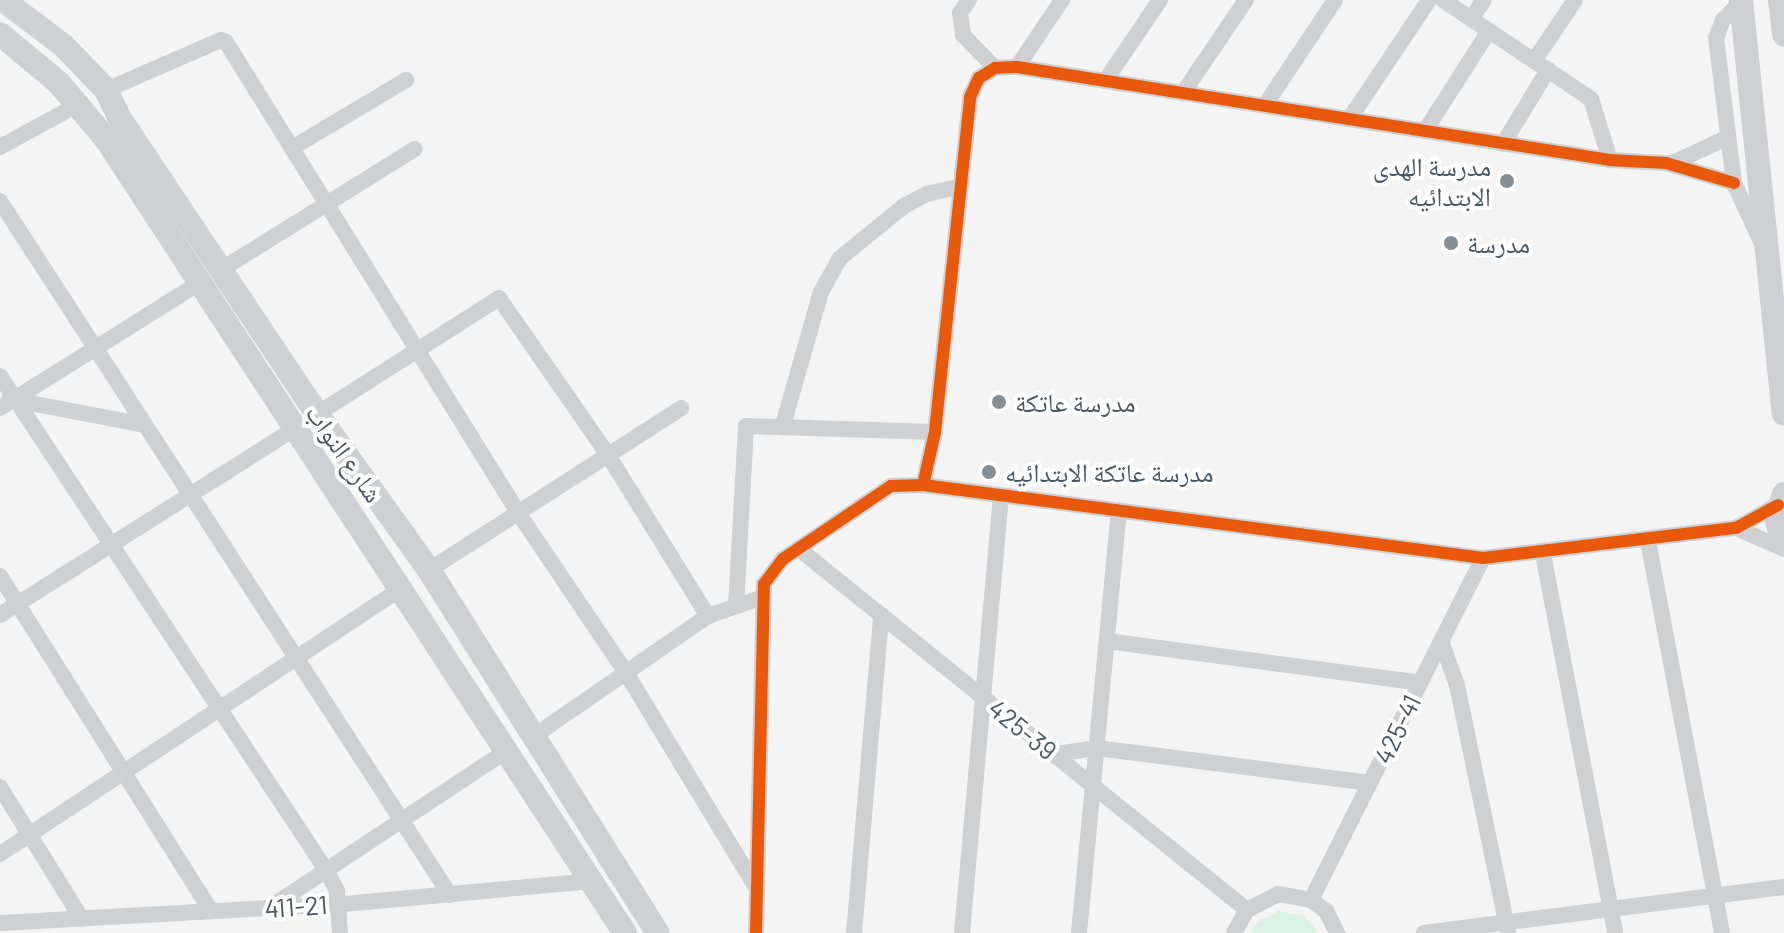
<!DOCTYPE html>
<meta charset="utf-8">
<style>
body{margin:0}
#map{position:relative;width:1784px;height:933px;overflow:hidden;background:#f4f4f4;font-family:Barlow,"Noto Naskh Arabic",sans-serif}
div>[style]{position:absolute}
.green>*{inset:0;background:#d9f2e3}
.street>*{height:16px;margin:-8px;padding:0 8px;transform-origin:8px;border-radius:8px;background:#ced0d2}
.secondary>*{height:24px;margin:-12px;padding:0 12px;transform-origin:12px;border-radius:12px;background:#ced0d4}
.cycleway>*{height:12px;margin:-6px;padding:0 6px;transform-origin:6px;border-radius:6px;background:#e8590c}
.dots>*{width:22px;height:22px;translate:-50% -50%;box-sizing:border-box;border:4px solid #fff;border-radius:50%}
span{translate:-50% -50%;white-space:nowrap;text-align:center;line-height:1.15;-webkit-text-stroke:8px #fff;paint-order:stroke}
.poi-label{font-size:26px;color:#4a5661}
.right{translate:-100% -50%;text-align:right}
.left{translate:0 -50%;text-align:left}
.street-label{font-size:26px;color:#4a5661}
</style>
<div id="map">
<div class="green">
<div style="clip-path:polygon(1279px 911px,1303px 915px,1319px 933px,1251px 933px,1258px 922px)"></div>
</div>
<div class="street">
<div style="left:969px;top:0;width:16px;rotate:125deg"></div>
<div style="left:960px;top:13px;width:22px;rotate:82deg"></div>
<div style="left:963px;top:35px;width:46px;rotate:45.9deg"></div>
<div style="left:1443px;top:0;width:178px;rotate:33.8deg"></div>
<div style="left:1591px;top:99px;width:64px;rotate:72.7deg"></div>
<div style="left:1741px;top:2px;width:25px;rotate:135deg"></div>
<div style="left:1723px;top:20px;width:19px;rotate:111deg"></div>
<div style="left:1716px;top:38px;width:146px;rotate:82.9deg"></div>
<div style="left:1734px;top:183px;width:67px;rotate:65.3deg"></div>
<div style="left:1471px;top:19px;width:23px;rotate:-56deg"></div>
<div style="left:1534px;top:61px;width:73px;rotate:-56.1deg"></div>
<div style="left:1017px;top:67px;width:81px;rotate:-56.1deg"></div>
<div style="left:1105px;top:81px;width:98px;rotate:-55.8deg"></div>
<div style="left:106px;top:90px;width:125px;rotate:-23.5deg"></div>
<div style="left:221px;top:40px;width:5px;rotate:22deg"></div>
<div style="left:226px;top:42px;width:556px;rotate:58.17deg"></div>
<div style="left:519px;top:514px;width:189px;rotate:56deg"></div>
<div style="left:625px;top:671px;width:251px;rotate:58.8deg"></div>
<div style="left:1183px;top:93px;width:112px;rotate:-55.9deg"></div>
<div style="left:1265px;top:105px;width:126px;rotate:-56.3deg"></div>
<div style="left:1350px;top:118px;width:142px;rotate:-56.2deg"></div>
<div style="left:1425px;top:131px;width:119px;rotate:-57.4deg"></div>
<div style="left:1503px;top:144px;width:87px;rotate:-58.7deg"></div>
<div style="left:0;top:147px;width:90px;rotate:-28.6deg"></div>
<div style="left:292px;top:148px;width:133px;rotate:-30.8deg"></div>
<div style="left:1675px;top:162px;width:56px;rotate:-25.2deg"></div>
<div style="left:0;top:201px;width:827px;rotate:57.04deg"></div>
<div style="left:222px;top:269px;width:227px;rotate:-31.9deg"></div>
<div style="left:0;top:376px;width:592px;rotate:56.58deg"></div>
<div style="left:326px;top:870px;width:24px;rotate:62deg"></div>
<div style="left:337px;top:891px;width:42px;rotate:85.9deg"></div>
<div style="left:9px;top:399px;width:138px;rotate:10.8deg"></div>
<div style="left:0;top:408px;width:235px;rotate:-32.1deg"></div>
<div style="left:317px;top:414px;width:216px;rotate:-32.5deg"></div>
<div style="left:499px;top:298px;width:191px;rotate:55.2deg"></div>
<div style="left:608px;top:455px;width:190px;rotate:58.2deg"></div>
<div style="left:783px;top:425px;width:138px;rotate:-74.1deg"></div>
<div style="left:821px;top:292px;width:38px;rotate:-61deg"></div>
<div style="left:839px;top:259px;width:84px;rotate:-39.2deg"></div>
<div style="left:904px;top:206px;width:26px;rotate:-28deg"></div>
<div style="left:927px;top:194px;width:31px;rotate:-13deg"></div>
<div style="left:923px;top:485px;width:54px;rotate:-77.2deg"></div>
<div style="left:935px;top:432px;width:337px;rotate:-84deg"></div>
<div style="left:970px;top:97px;width:21px;rotate:-65deg"></div>
<div style="left:979px;top:78px;width:19px;rotate:-32deg"></div>
<div style="left:995px;top:68px;width:22px;rotate:-3deg"></div>
<div style="left:1017px;top:67px;width:600px;rotate:8.91deg"></div>
<div style="left:1610px;top:160px;width:56px;rotate:3.1deg"></div>
<div style="left:1666px;top:163px;width:71px;rotate:16.4deg"></div>
<div style="left:1736px;top:528px;width:52px;rotate:23.6deg"></div>
<div style="left:1648px;top:541px;width:399px;rotate:79.3deg"></div>
<div style="left:799px;top:549px;width:575px;rotate:38.86deg"></div>
<div style="left:1543px;top:554px;width:386px;rotate:79.2deg"></div>
<div style="left:429px;top:570px;width:300px;rotate:-32.7deg"></div>
<div style="left:0;top:576px;width:396px;rotate:57.8deg"></div>
<div style="left:736px;top:606px;width:180px;rotate:-86.8deg"></div>
<div style="left:746px;top:426px;width:189px;rotate:1.8deg"></div>
<div style="left:0;top:615px;width:348px;rotate:-32.3deg"></div>
<div style="left:1107px;top:641px;width:316px;rotate:7.6deg"></div>
<div style="left:1441px;top:641px;width:47px;rotate:70deg"></div>
<div style="left:1457px;top:685px;width:251px;rotate:78.3deg"></div>
<div style="left:534px;top:736px;width:211px;rotate:-34.6deg"></div>
<div style="left:708px;top:616px;width:55px;rotate:-19.1deg"></div>
<div style="left:1055px;top:754px;width:42px;rotate:-8.1deg"></div>
<div style="left:1097px;top:748px;width:275px;rotate:7.3deg"></div>
<div style="left:0;top:787px;width:155px;rotate:58.2deg"></div>
<div style="left:0;top:854px;width:484px;rotate:-33.5deg"></div>
<div style="left:1311px;top:900px;width:383px;rotate:-63.3deg"></div>
<div style="left:269px;top:908px;width:287px;rotate:-33.5deg"></div>
<div style="left:0;top:923px;width:356px;rotate:-3.2deg"></div>
<div style="left:355px;top:903px;width:238px;rotate:-5.3deg"></div>
<div style="left:756px;top:933px;width:349px;rotate:-88.7deg"></div>
<div style="left:764px;top:584px;width:31px;rotate:-53deg"></div>
<div style="left:783px;top:559px;width:130px;rotate:-34.1deg"></div>
<div style="left:891px;top:486px;width:32px;rotate:-2deg"></div>
<div style="left:923px;top:485px;width:565px;rotate:7.43deg"></div>
<div style="left:1483px;top:558px;width:255px;rotate:-6.8deg"></div>
<div style="left:1736px;top:528px;width:48px;rotate:-28.7deg"></div>
<div style="left:854px;top:933px;width:319px;rotate:-85.1deg"></div>
<div style="left:962px;top:933px;width:437px;rotate:-84.9deg"></div>
<div style="left:1079px;top:933px;width:423px;rotate:-84.6deg"></div>
<div style="left:1234px;top:933px;width:26px;rotate:-61deg"></div>
<div style="left:1247px;top:910px;width:35px;rotate:-27deg"></div>
<div style="left:1278px;top:894px;width:34px;rotate:10deg"></div>
<div style="left:1311px;top:900px;width:19px;rotate:36deg"></div>
<div style="left:1326px;top:911px;width:25px;rotate:63deg"></div>
<div style="left:1424px;top:933px;width:363px;rotate:-7.3deg"></div>
</div>
<div class="secondary">
<div style="left:3px;top:0;width:76px;rotate:37deg"></div>
<div style="left:64px;top:46px;width:61px;rotate:46.3deg"></div>
<div style="left:106px;top:90px;width:30px;rotate:64deg"></div>
<div style="left:119px;top:117px;width:357px;rotate:56.3deg"></div>
<div style="left:317px;top:414px;width:192px;rotate:54.3deg"></div>
<div style="left:429px;top:570px;width:429px;rotate:57.8deg"></div>
<div style="left:1741px;top:0;width:416px;rotate:84.1deg"></div>
<div style="left:1780px;top:0;width:35px;rotate:83deg"></div>
<div style="left:0;top:34px;width:77px;rotate:39.7deg"></div>
<div style="left:59px;top:83px;width:73px;rotate:50deg"></div>
<div style="left:106px;top:139px;width:949px;rotate:56.83deg"></div>
<div style="left:1784px;top:494px;width:25px;rotate:108deg"></div>
<div style="left:1776px;top:518px;width:27px;rotate:73deg"></div>
</div>
<div class="cycleway">
<div style="left:923px;top:485px;width:54px;rotate:-77.2deg"></div>
<div style="left:935px;top:432px;width:337px;rotate:-84deg"></div>
<div style="left:970px;top:97px;width:21px;rotate:-65deg"></div>
<div style="left:979px;top:78px;width:19px;rotate:-32deg"></div>
<div style="left:995px;top:68px;width:22px;rotate:-3deg"></div>
<div style="left:1017px;top:67px;width:600px;rotate:8.91deg"></div>
<div style="left:1610px;top:160px;width:56px;rotate:3.1deg"></div>
<div style="left:1666px;top:163px;width:71px;rotate:16.4deg"></div>
<div style="left:756px;top:933px;width:349px;rotate:-88.7deg"></div>
<div style="left:764px;top:584px;width:31px;rotate:-53deg"></div>
<div style="left:783px;top:559px;width:130px;rotate:-34.1deg"></div>
<div style="left:891px;top:486px;width:32px;rotate:-2deg"></div>
<div style="left:923px;top:485px;width:565px;rotate:7.43deg"></div>
<div style="left:1483px;top:558px;width:255px;rotate:-6.8deg"></div>
<div style="left:1736px;top:528px;width:48px;rotate:-28.7deg"></div>
</div>
<div class="dots">
<div style="left:1507px;top:181px;background:#868d94"></div>
<div style="left:1451px;top:243px;background:#868d94"></div>
<div style="left:999px;top:402px;background:#868d94"></div>
<div style="left:989px;top:472px;background:#868d94"></div>
</div>
<div class="poi-label">
<span class="right" style="left:1491px;top:181px">مدرسة الهدى<br>الابتدائيه</span>
<span class="left" style="left:1467px;top:243px">مدرسة</span>
<span class="left" style="left:1015px;top:402px">مدرسة عاتكة</span>
<span class="left" style="left:1005px;top:472px">مدرسة عاتكة الابتدائيه</span>
</div>
<div class="street-label">
<span style="left:345px;top:453px;rotate:55deg">شارع النواب</span>
<span style="left:1023px;top:729px;rotate:39deg">425-39</span>
<span style="left:1397px;top:729px;rotate:-64deg">425-41</span>
<span style="left:296px;top:906px;rotate:-4deg">411-21</span>
</div>
</div>
